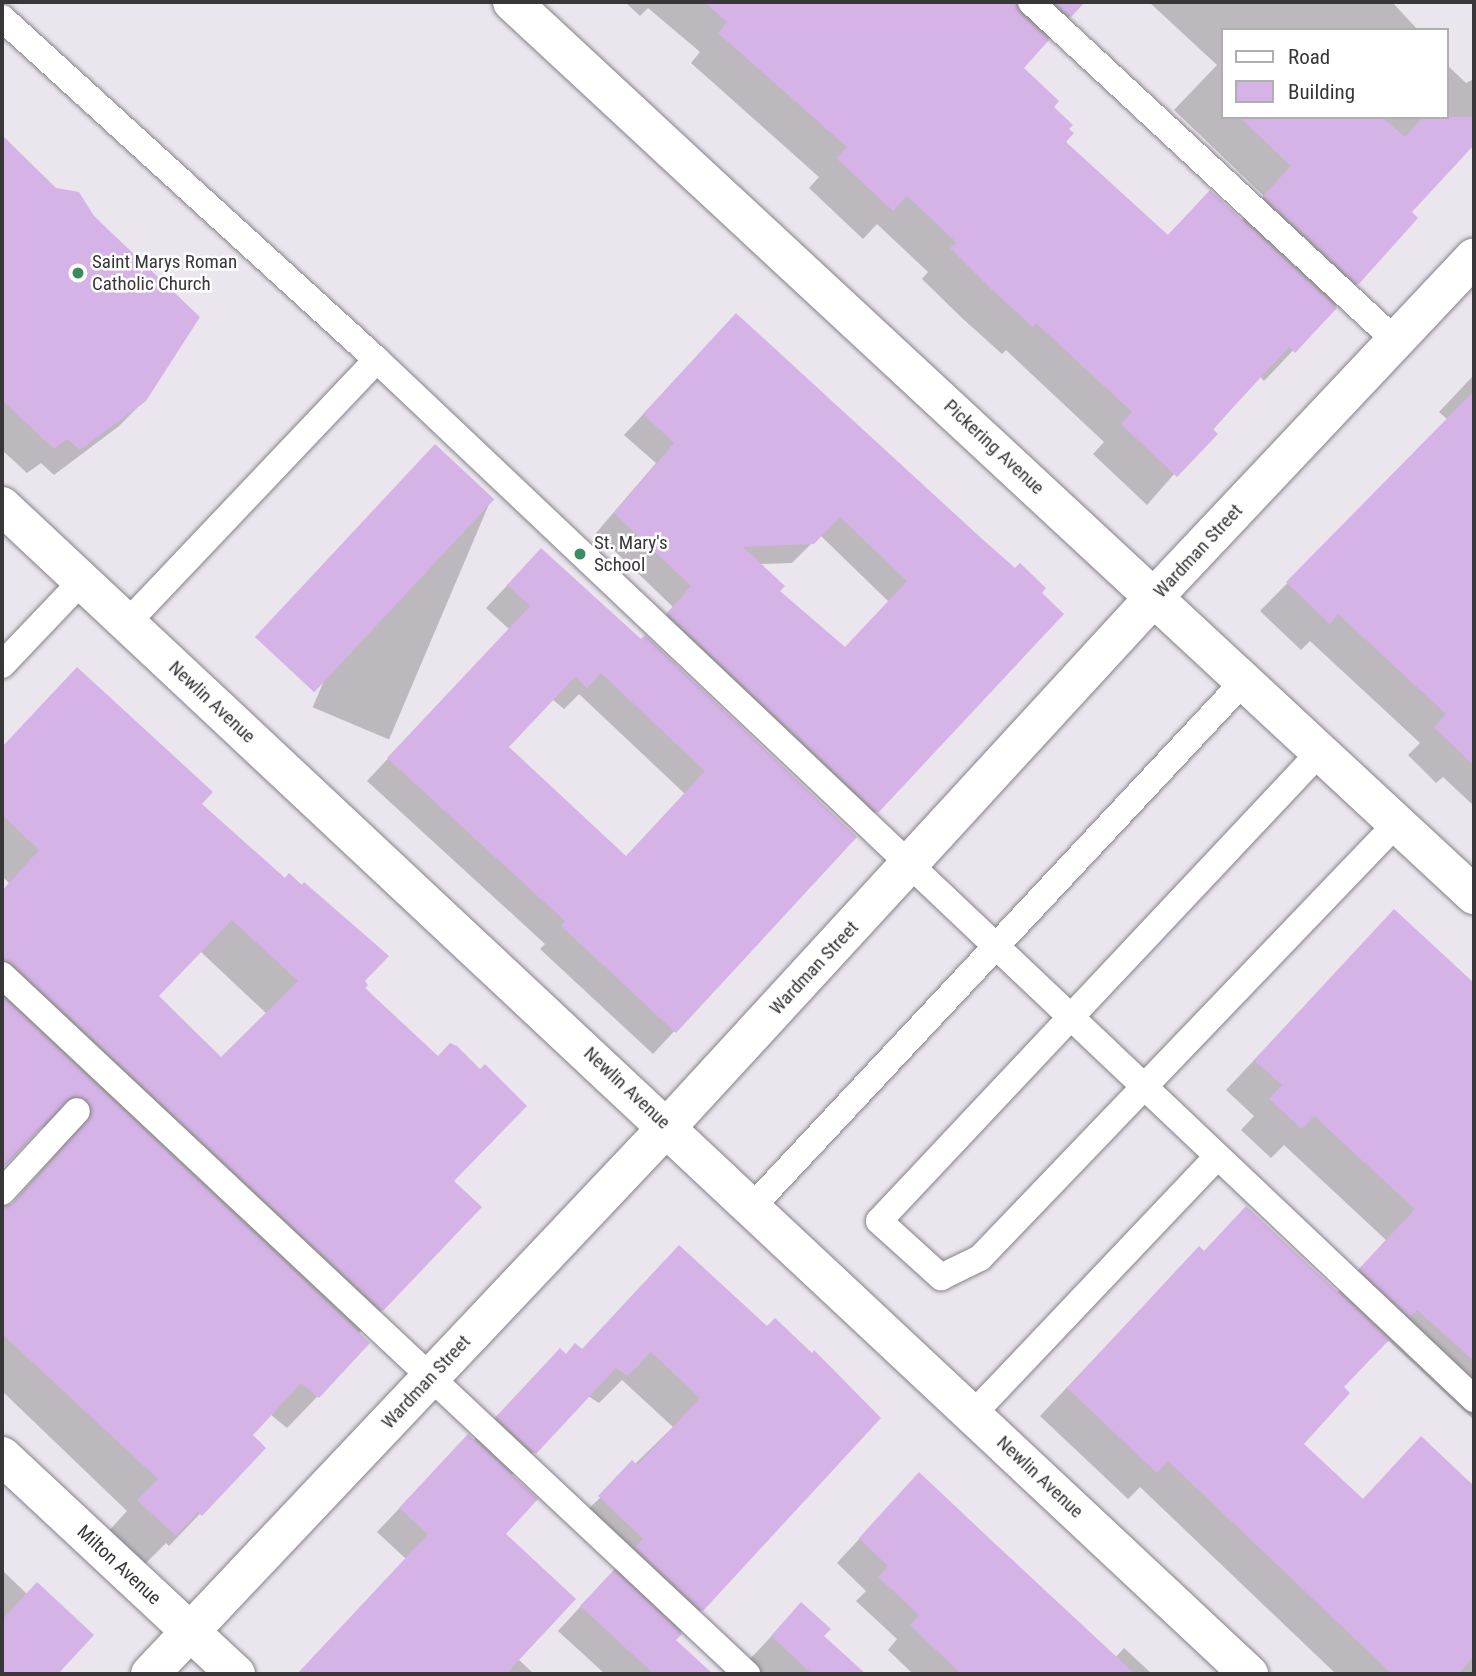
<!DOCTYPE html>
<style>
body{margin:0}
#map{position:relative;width:1476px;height:1676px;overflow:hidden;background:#ebe6ee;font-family:"Roboto Condensed",sans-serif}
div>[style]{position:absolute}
.shadow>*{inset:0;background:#0003;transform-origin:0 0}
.building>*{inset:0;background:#d5b3e6;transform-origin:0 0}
.roads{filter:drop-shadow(0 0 2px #868189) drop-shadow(0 0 2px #868189)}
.service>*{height:26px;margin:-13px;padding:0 13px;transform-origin:13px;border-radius:13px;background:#fff}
.minor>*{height:38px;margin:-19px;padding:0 19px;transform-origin:19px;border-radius:19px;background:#fff}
.tertiary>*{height:38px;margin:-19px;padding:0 19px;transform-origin:19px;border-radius:19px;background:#fff}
.dots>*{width:19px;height:19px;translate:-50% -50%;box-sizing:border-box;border:4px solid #fff;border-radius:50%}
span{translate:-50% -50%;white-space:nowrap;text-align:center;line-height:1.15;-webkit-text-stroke:5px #fff;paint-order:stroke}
.poi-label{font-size:19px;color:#383639}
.left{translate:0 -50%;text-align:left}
.street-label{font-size:19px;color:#383639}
.frame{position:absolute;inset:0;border:4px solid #383639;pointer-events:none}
.legend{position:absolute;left:1221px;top:28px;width:228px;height:91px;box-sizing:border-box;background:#fff;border:2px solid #afafb0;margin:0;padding:9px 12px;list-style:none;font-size:21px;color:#383639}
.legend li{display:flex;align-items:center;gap:14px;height:35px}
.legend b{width:35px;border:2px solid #afafb0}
</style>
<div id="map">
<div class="shadow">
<div style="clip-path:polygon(625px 2px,1083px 2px,1021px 68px,1051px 107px,1064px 142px,1167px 236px,1210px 192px,1241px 221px,1264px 196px,1174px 110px,1217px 65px,1149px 2px,1392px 2px,1418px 30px,1222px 30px,1222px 117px,1446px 117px,1446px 64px,1466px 83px,1474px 79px,1474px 139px,1410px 212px,1357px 283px,1264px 381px,1260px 376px,1147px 505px,1093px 454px,1104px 442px,1006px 350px,1002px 354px,962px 318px,922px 279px,928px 272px,877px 224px,863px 239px,809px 188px,819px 177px,691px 63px,700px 52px,648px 8px,640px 16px)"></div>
<div style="clip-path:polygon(2px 138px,55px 190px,145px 400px,119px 426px,54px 475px,41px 463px,27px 473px,2px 450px)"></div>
<div style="clip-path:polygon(evenodd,717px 335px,979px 539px,877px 811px,857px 831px,648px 633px,673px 607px,596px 533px,656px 463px,624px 435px,717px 335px,820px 535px,889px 602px,845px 649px,778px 591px,759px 564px,792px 563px,820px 535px)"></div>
<div style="clip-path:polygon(1474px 375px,1474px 806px,1443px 777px,1436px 783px,1408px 755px,1420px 743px,1310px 641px,1301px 650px,1260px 611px,1448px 420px,1439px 412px)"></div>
<div style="left:415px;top:466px;width:83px;height:262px;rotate:23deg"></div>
<div style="clip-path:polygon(evenodd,519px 573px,855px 837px,653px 1054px,540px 949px,545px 944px,367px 781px,509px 629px,486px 608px,519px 573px,579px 694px,685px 794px,625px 858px,507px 747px,552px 699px,564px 709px,579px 694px)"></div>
<div style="clip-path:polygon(evenodd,46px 701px,199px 804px,362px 981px,452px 1181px,382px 1310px,358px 1334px,318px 1396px,287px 1428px,270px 1414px,250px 1435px,263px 1448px,169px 1546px,166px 1543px,143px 1566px,107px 1533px,127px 1511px,2px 1391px,2px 1208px,11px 1205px,62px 1147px,47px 1126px,35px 1130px,2px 1167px,2px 891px,9px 883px,2px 876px,2px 748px,46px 701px,200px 951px,267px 1014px,221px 1059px,157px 996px,200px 951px)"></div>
<div style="clip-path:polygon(1394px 911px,1474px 986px,1474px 1420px,1387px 1339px,1342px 1388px,1302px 1444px,1362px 1500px,1421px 1439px,1474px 1488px,1474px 1674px,1336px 1674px,1140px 1487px,1128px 1499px,1040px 1416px,1172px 1276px,1203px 1252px,1337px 1293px,1386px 1240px,1284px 1145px,1271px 1158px,1241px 1130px,1254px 1116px,1226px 1090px)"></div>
<div style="clip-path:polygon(766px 1328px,878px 1418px,674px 1640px,710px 1674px,605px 1674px,558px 1631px,616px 1568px,571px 1526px,673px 1427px,622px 1380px,599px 1403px,588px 1396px,511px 1476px,504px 1534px,518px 1659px,534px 1674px,298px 1674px,406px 1559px,377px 1532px,445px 1460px,473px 1441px,532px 1379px,581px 1351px)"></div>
<div style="clip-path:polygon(919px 1474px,1115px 1658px,1124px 1648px,1152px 1674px,913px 1674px,888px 1650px,897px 1639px,856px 1601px,866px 1591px,837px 1563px)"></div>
<div style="clip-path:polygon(2px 1570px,27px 1594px,92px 1635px,55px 1674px,2px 1674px)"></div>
<div style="clip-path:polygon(801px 1605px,840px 1663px,852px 1674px,763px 1674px,749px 1660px)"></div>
</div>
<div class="building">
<div style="clip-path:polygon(704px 2px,1016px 2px,1020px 14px,1049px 40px,1024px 68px,1059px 101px,1054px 107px,1073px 125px,1069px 129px,1074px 133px,1066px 142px,1168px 235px,1210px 190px,1337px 308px,1295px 353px,1289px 347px,1213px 429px,1218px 434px,1177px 477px,1121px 424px,1132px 412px,1036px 323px,1033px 327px,991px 289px,950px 248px,956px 242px,907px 196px,893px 211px,836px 158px,847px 147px,718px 33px,727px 22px)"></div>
<div style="clip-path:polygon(1054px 2px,1085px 2px,1071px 17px)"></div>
<div style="clip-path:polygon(1239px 117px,1382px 117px,1405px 137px,1423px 117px,1474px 117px,1474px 145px,1412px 212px,1418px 218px,1358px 285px,1263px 196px,1291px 166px)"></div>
<div style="clip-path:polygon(2px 135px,56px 188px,79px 192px,94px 216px,200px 317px,146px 401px,80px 450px,67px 439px,54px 449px,2px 400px)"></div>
<div style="clip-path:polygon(evenodd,736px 313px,980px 537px,1015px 568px,1020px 563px,1046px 588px,1042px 593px,1064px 614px,878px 813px,667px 613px,691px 586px,614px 513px,674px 443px,643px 414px,736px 313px,840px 517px,907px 581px,845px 647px,780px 591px,785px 586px,743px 547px,814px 544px,840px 517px)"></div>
<div style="clip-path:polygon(1474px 391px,1474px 766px,1434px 727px,1446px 714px,1338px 614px,1330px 624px,1286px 582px)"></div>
<div style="left:435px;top:444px;width:81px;height:264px;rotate:43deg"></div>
<div style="clip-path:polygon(evenodd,541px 548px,641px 639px,645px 635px,857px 837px,676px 1033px,561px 926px,565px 921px,387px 758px,530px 606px,507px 585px,541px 548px,601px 673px,705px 771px,626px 856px,509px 747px,575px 677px,587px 688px,601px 673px)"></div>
<div style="clip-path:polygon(evenodd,77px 667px,213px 792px,202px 804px,285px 878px,289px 873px,302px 885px,304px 882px,389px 956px,365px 981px,368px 985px,365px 988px,438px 1056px,450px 1043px,457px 1046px,480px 1069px,485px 1064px,527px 1106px,454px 1181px,482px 1207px,383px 1311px,13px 964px,2px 960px,2px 891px,39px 850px,2px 815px,2px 747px,77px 667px,232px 920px,298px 981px,221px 1057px,159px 996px,232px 920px)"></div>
<div style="clip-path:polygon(1394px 909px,1474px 983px,1474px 1361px,1417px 1310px,1410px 1317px,1359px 1269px,1415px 1209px,1314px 1116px,1302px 1129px,1269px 1099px,1282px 1085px,1254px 1060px)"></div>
<div style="clip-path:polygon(2px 996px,370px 1343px,319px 1398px,301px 1383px,253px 1435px,266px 1448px,202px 1516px,198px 1512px,176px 1536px,137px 1500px,158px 1479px,2px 1334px,2px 1207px,14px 1203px,92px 1114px,87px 1099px,72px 1096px,2px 1169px)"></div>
<div style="clip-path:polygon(1246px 1206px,1389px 1340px,1344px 1387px,1350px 1393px,1304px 1444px,1363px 1499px,1421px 1436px,1474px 1486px,1474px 1656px,1458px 1674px,1392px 1674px,1168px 1461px,1157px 1473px,1067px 1388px,1199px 1246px,1204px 1251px)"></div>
<div style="clip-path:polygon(679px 1245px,767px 1326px,775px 1318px,812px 1353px,814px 1350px,881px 1418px,703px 1611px,635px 1547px,643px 1539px,598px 1496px,632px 1460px,637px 1465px,700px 1398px,651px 1352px,628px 1376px,616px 1368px,536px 1454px,496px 1417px,560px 1348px,566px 1354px,575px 1343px,582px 1349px)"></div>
<div style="clip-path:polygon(468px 1434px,538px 1499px,506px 1534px,576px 1599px,506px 1674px,297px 1674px,428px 1534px,399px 1508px)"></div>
<div style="clip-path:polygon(919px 1472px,990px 1539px,1135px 1674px,961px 1674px,910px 1625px,919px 1615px,878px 1577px,888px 1566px,859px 1538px)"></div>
<div style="clip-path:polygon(614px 1570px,682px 1634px,676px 1640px,713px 1674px,654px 1674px,580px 1606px)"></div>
<div style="clip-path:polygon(37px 1582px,94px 1635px,58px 1674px,2px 1674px,2px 1620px)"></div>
<div style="clip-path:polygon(801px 1602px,831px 1629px,824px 1636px,866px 1674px,812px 1674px,771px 1636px)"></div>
</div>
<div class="roads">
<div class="service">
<div style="left:1031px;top:2px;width:498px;rotate:42.9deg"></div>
<div style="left:2px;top:18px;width:508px;rotate:42.36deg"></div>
<div style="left:377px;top:360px;width:1511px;rotate:43.44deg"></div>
<div style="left:127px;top:623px;width:363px;rotate:-46.5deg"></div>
<div style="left:2px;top:665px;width:116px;rotate:-46.4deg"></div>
<div style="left:1321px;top:751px;width:645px;rotate:133.24deg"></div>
<div style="left:879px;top:1221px;width:84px;rotate:42.1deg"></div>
<div style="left:941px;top:1277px;width:43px;rotate:-26deg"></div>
<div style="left:980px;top:1258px;width:603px;rotate:-46.21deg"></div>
<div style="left:2px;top:975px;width:1022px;rotate:43.18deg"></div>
<div style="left:2px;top:1192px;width:110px;rotate:-47.2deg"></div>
<div style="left:753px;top:1206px;width:720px;rotate:-46.91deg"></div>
<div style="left:973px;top:1414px;width:354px;rotate:-46.5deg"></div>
</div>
<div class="minor">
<div style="left:2px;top:506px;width:1709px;rotate:43.13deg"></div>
<div style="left:2px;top:1456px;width:320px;rotate:43deg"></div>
<div style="left:150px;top:1674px;width:754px;rotate:-46.61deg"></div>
<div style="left:668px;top:1126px;width:720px;rotate:-47.42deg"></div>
<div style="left:1155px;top:596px;width:465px;rotate:-46.7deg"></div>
</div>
<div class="tertiary">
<div style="left:512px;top:2px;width:1313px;rotate:42.87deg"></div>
</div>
</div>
<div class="dots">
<div style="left:78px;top:273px;background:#388e63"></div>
<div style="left:580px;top:554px;background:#388e63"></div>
</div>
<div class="poi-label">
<span class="left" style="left:92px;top:273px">Saint Marys Roman<br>Catholic Church</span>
<span class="left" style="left:594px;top:554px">St. Mary's<br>School</span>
</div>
<div class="street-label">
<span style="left:994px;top:447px;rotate:43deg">Pickering Avenue</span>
<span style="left:1198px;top:551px;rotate:-47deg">Wardman Street</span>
<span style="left:212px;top:702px;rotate:43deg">Newlin Avenue</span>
<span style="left:814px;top:968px;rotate:-47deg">Wardman Street</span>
<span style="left:627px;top:1088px;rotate:43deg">Newlin Avenue</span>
<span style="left:426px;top:1382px;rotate:-47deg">Wardman Street</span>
<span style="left:1040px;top:1477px;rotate:43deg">Newlin Avenue</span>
<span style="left:119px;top:1565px;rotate:43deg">Milton Avenue</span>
</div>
<div class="frame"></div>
<ul class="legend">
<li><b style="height:9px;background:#fff"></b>Road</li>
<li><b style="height:19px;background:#d5b3e6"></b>Building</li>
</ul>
</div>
